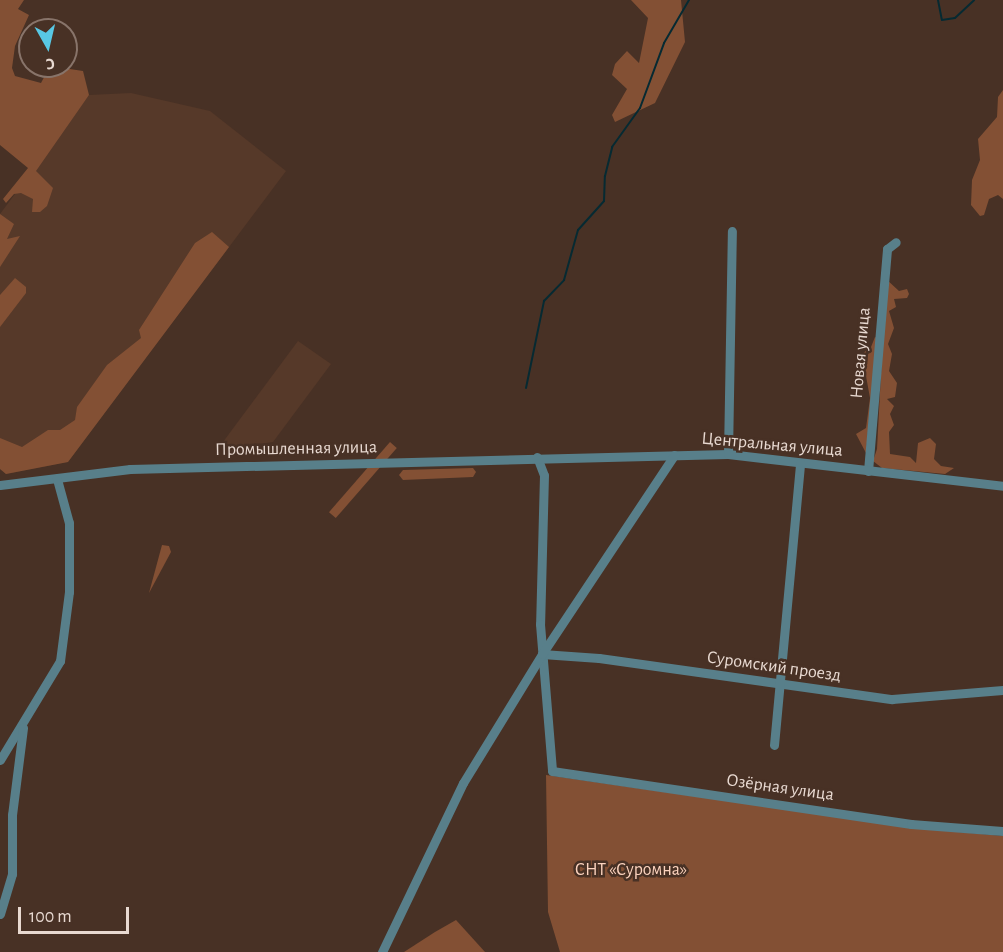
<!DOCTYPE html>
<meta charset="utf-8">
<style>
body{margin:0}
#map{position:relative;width:1003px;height:952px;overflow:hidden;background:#483125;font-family:"Alegreya Sans",sans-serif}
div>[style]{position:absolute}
.built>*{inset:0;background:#563929}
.green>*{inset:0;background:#835034;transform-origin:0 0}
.stream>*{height:2px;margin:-1px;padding:0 1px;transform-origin:1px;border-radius:1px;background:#062a32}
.minor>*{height:9px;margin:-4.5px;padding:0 4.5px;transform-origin:4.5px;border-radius:4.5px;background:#587f8a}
span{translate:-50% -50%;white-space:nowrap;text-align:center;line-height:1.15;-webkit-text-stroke:5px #483125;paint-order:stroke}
.street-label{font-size:18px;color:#e8d9d1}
.park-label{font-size:18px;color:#fcd3be}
.north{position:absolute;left:18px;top:18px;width:60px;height:60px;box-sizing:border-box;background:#483125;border:2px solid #88746a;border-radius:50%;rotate:172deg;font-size:16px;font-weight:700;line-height:24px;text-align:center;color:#e8d9d1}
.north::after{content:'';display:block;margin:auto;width:21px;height:27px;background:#58c8e4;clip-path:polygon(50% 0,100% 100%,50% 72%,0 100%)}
.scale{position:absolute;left:18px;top:907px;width:111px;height:27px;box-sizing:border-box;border:3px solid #e8d9d1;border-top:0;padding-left:8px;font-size:18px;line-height:21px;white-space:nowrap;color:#e8d9d1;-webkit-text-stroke:4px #483125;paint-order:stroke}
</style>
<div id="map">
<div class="built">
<div style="clip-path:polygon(131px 93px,210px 111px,286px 171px,68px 462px,6px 474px,0 469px,0 214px,89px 95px)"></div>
<div style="clip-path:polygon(298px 341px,331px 364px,273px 442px,223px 449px,220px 446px)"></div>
</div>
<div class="green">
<div style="clip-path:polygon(0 0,24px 0,18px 9px,29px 15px,15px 46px,12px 68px,15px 76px,41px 83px,50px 66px,83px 71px,89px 95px,36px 171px,53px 188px,47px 206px,40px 212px,32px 212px,33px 199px,21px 193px,14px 194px,6px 203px,3px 199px,28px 168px,0 145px)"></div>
<div style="clip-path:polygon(631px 0,681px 0,685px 42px,655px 103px,615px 122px,612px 115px,627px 89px,612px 75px,615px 64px,627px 51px,639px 63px,648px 18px)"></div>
<div style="clip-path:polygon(1003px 90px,1003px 199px,998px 195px,989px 199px,984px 215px,980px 216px,971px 205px,972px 180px,980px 160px,978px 139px,997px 117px,998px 97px)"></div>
<div style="clip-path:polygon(0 214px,14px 224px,7px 239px,20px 236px,0 267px)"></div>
<div style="clip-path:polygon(212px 232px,229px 247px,68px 462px,6px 474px,0 469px,0 438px,22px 447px,48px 430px,60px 430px,75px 420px,77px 407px,107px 365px,141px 338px,139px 330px,195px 243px)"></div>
<div style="clip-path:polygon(15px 278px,26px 287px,26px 293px,0 327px,0 295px)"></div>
<div style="clip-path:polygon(886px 279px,899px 291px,907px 289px,909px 294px,907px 298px,894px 299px,896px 307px,889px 311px,894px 328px,888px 344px,892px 354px,889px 371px,897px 383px,895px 397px,887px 399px,894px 406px,890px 414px,894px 425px,889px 432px,890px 454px,910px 457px,916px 463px,918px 443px,930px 438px,936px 444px,934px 459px,941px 466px,954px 468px,945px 474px,882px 468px,873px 461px,877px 449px)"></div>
<div style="clip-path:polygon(875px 337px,877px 338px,866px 453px,856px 434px,866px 428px,870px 398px,862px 354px,871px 347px)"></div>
<div style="left:390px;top:442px;width:9px;height:93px;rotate:41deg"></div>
<div style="clip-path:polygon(473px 468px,476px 472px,473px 477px,403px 480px,399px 475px,403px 470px)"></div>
<div style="clip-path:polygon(162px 545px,169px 546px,171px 552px,149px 593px)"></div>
<div style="clip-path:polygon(546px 775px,915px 828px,1003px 836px,1003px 952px,560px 952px,548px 912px)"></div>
<div style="clip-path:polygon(456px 920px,485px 952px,404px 952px,435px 932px)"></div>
</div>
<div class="stream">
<div style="left:938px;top:0;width:20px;rotate:79deg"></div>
<div style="left:942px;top:20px;width:13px;rotate:-9deg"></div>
<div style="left:955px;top:18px;width:26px;rotate:-43deg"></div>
<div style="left:526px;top:388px;width:89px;rotate:-78.3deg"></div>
<div style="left:544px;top:301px;width:29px;rotate:-46deg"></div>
<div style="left:564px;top:280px;width:52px;rotate:-74.4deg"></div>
<div style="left:578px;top:230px;width:39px;rotate:-48deg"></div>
<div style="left:604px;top:201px;width:25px;rotate:-88deg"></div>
<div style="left:605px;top:176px;width:30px;rotate:-76deg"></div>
<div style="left:612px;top:147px;width:48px;rotate:-54.3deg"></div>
<div style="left:640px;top:108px;width:69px;rotate:-69.7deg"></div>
<div style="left:664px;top:43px;width:50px;rotate:-59.8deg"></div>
</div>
<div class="minor">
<div style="left:728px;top:454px;width:223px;rotate:-89deg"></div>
<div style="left:537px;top:457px;width:19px;rotate:69deg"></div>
<div style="left:544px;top:475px;width:149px;rotate:91.5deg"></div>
<div style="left:540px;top:624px;width:147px;rotate:85.3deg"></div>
<div style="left:552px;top:771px;width:363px;rotate:8.4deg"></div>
<div style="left:911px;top:824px;width:92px;rotate:4.4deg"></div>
<div style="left:868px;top:471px;width:223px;rotate:-85.1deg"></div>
<div style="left:887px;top:249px;width:11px;rotate:-38deg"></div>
<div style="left:0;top:485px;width:131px;rotate:-7deg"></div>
<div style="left:130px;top:469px;width:598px;rotate:-1.44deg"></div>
<div style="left:728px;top:454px;width:277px;rotate:6.6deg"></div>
<div style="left:542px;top:654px;width:57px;rotate:4deg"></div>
<div style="left:599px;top:658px;width:296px;rotate:8deg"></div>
<div style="left:892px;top:699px;width:111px;rotate:-4.6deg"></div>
<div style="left:774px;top:745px;width:283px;rotate:-84.7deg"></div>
<div style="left:0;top:760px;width:116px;rotate:-58.8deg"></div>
<div style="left:60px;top:661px;width:70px;rotate:-82.6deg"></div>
<div style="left:69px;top:592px;width:69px;rotate:-90deg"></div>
<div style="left:69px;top:523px;width:46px;rotate:-105.3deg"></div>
<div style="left:0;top:914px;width:42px;rotate:-73.3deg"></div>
<div style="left:12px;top:874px;width:59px;rotate:-90deg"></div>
<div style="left:12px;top:815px;width:88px;rotate:-82.8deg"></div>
<div style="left:382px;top:952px;width:187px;rotate:-64.4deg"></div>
<div style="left:463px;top:783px;width:151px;rotate:-58.5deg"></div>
<div style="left:542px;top:654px;width:239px;rotate:-56.4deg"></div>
</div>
<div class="street-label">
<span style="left:861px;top:353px;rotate:-85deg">Новая улица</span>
<span style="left:772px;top:445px;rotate:5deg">Центральная улица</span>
<span style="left:296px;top:449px;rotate:-1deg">Промышленная улица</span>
<span style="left:774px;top:667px;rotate:8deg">Суромский проезд</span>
<span style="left:780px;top:788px;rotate:8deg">Озёрная улица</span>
</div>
<div class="park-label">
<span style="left:631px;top:870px">СНТ «Суромна»</span>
</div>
<div class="north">С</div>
<div class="scale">100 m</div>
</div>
